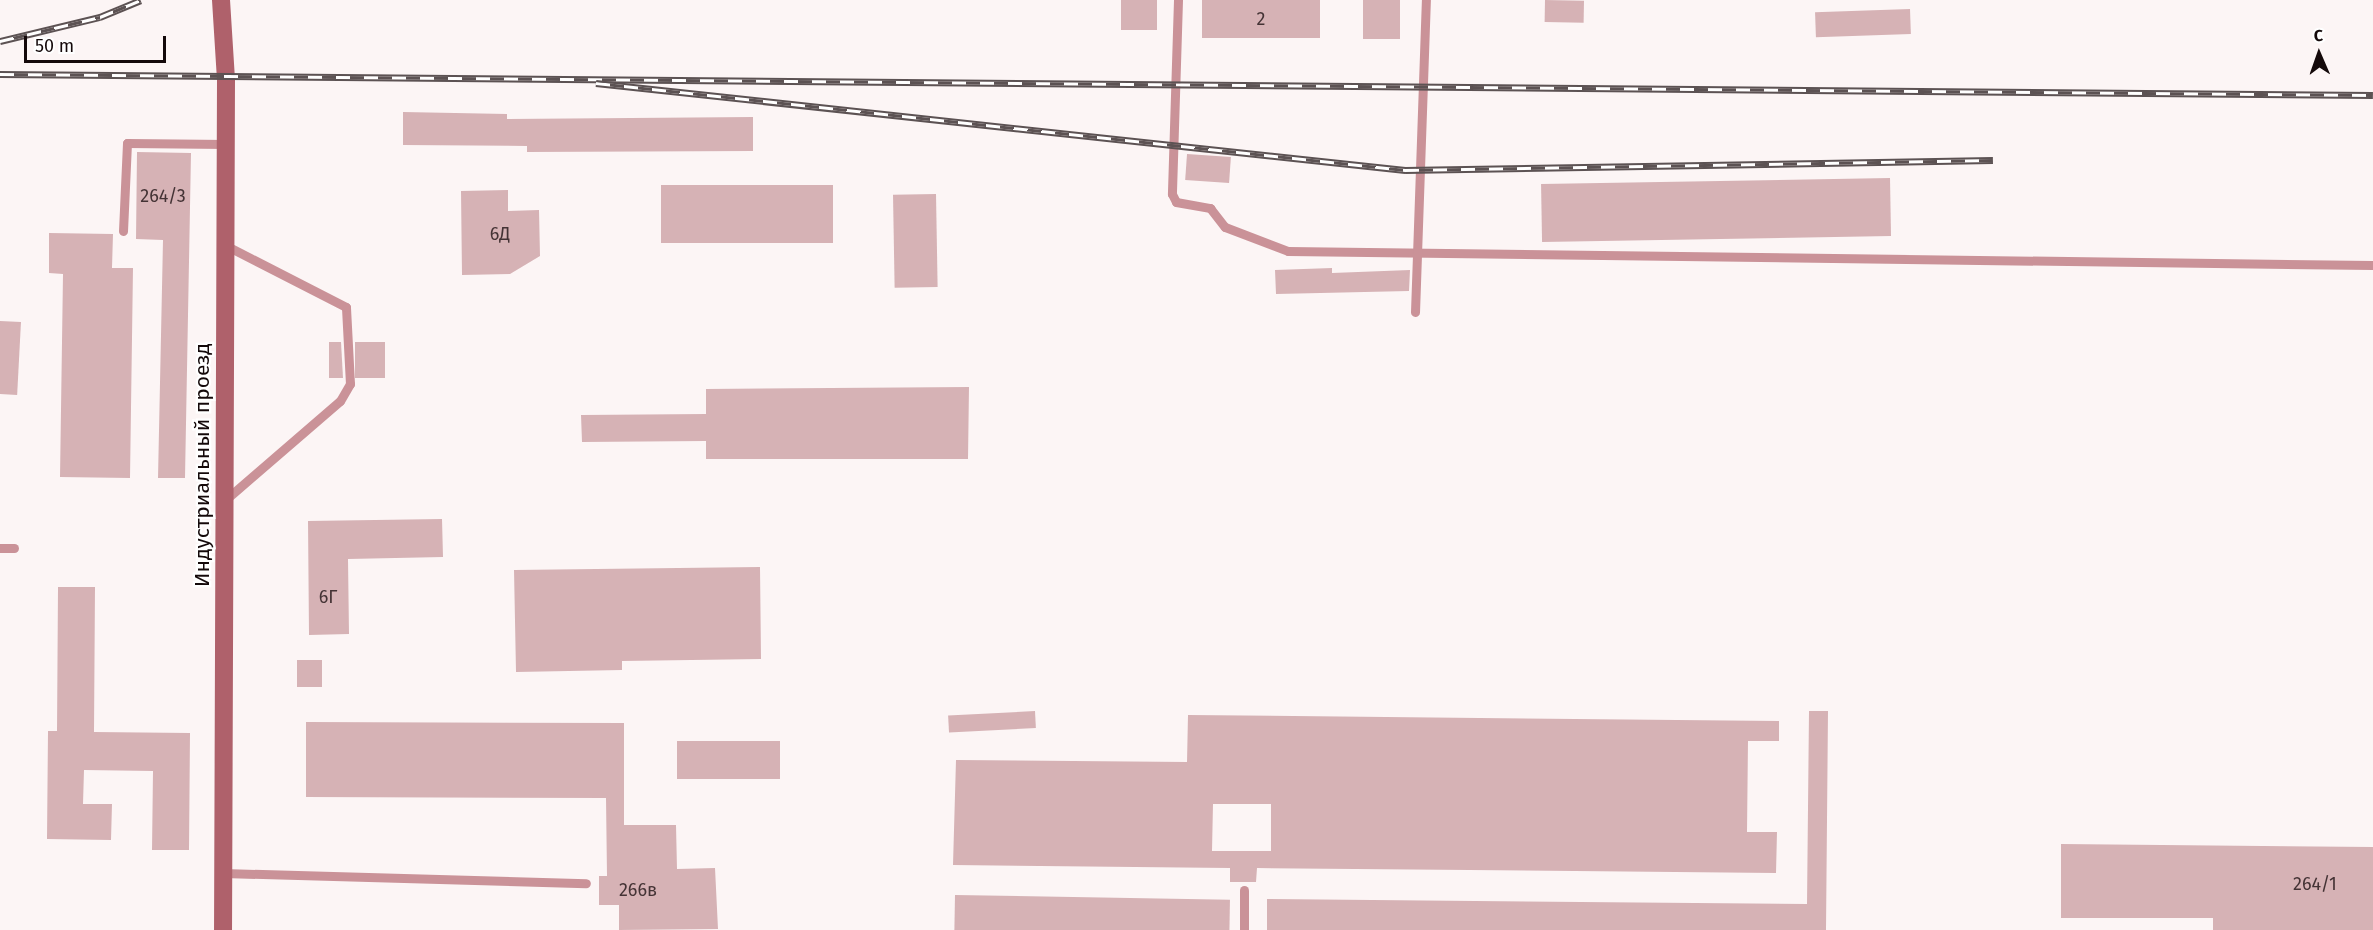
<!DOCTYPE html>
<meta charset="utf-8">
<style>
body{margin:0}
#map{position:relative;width:2373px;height:930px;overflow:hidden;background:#fcf5f5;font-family:"Fira Sans",sans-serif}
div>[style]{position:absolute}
.building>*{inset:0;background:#d6b2b5;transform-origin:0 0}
.lane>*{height:9px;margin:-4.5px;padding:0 4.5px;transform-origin:4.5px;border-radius:4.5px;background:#ca9298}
.secondary>*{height:18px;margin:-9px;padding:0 9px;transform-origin:9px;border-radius:9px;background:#af616b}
.rail>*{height:7px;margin-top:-3.5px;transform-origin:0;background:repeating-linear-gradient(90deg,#fff 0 14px,#5c5253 0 28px);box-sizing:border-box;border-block:2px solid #5c5253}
span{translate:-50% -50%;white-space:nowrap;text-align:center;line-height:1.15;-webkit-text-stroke:4.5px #fff;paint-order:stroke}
.number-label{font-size:18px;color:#443335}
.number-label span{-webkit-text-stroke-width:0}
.street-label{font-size:21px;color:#14090a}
.north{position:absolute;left:2289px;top:24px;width:60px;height:60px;-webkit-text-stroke:4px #fff;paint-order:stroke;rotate:358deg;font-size:16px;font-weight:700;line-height:24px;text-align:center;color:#14090a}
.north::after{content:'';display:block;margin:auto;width:21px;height:27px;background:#14090a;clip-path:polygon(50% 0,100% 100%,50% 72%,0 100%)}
.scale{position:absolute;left:24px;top:36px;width:142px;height:27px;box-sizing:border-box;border:3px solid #14090a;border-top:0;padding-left:8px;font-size:18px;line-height:21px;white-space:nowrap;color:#14090a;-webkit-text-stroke:4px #fff;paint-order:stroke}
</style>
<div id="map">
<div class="building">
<div style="left:1121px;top:0;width:36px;height:30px"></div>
<div style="left:1202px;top:0;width:118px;height:38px"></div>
<div style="left:1363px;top:0;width:37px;height:39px"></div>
<div style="left:1545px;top:0;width:39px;height:22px;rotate:1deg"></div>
<div style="left:1910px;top:9px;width:25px;height:95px;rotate:88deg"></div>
<div style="clip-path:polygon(403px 112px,507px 114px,507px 119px,753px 117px,753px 151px,527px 152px,527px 146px,403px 145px)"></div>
<div style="clip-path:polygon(137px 152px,191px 153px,185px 478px,158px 478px,163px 240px,136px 239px)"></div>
<div style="left:1187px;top:154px;width:44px;height:26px;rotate:4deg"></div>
<div style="left:1890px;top:178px;width:58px;height:349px;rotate:89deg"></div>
<div style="left:833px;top:185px;width:58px;height:172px;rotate:90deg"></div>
<div style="clip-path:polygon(508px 190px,508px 211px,539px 210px,540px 256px,510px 274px,462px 275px,461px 191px)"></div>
<div style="left:936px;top:194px;width:93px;height:43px;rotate:89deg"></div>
<div style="clip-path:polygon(49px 233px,113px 234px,112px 268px,133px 268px,130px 478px,60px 477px,63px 274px,49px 273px)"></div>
<div style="clip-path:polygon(1332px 268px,1332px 273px,1410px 270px,1409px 291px,1276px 294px,1275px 270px)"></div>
<div style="left:0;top:321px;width:21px;height:73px;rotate:3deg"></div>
<div style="clip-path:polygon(329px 342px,341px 342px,343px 378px,329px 378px)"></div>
<div style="left:355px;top:342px;width:30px;height:36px"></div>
<div style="clip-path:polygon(969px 387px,968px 459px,706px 459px,706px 441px,582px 442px,581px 415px,706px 414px,706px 389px)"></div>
<div style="clip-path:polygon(442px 519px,443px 557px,348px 559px,349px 634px,309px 635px,308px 521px)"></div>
<div style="clip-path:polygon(760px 567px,761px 659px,622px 661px,622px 670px,516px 672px,514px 570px)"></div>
<div style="clip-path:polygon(58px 587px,95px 587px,94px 732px,190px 733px,189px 850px,152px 850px,153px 771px,84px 770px,83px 804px,112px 804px,111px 840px,47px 839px,48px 731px,57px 731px)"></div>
<div style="left:297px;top:660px;width:25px;height:27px"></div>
<div style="left:1035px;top:711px;width:17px;height:87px;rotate:87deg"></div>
<div style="clip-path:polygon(1809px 711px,1828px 711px,1826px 930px,1267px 930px,1267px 899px,1807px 904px)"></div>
<div style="clip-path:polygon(evenodd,1188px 715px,1779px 721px,1779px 741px,1748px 741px,1747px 832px,1777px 832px,1776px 873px,1257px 868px,1256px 882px,1230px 882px,1230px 868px,953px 865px,956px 760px,1187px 762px,1188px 715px,1213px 804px,1271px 804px,1271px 851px,1212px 851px,1213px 804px)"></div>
<div style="clip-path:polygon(306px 722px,624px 723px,624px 825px,676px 825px,677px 869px,715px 868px,718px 929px,619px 930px,619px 905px,599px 905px,599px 876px,607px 876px,606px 798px,306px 797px)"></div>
<div style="left:677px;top:741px;width:103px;height:38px"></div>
<div style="clip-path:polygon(2061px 844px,2373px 847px,2373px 930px,2213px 930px,2213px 918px,2061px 918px)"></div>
<div style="left:955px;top:895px;width:275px;height:35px;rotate:1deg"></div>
</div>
<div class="lane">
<div style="left:1178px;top:0;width:194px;rotate:91.8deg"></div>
<div style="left:1172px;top:194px;width:9px;rotate:63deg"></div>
<div style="left:1176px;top:202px;width:35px;rotate:10deg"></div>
<div style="left:1210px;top:208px;width:24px;rotate:52deg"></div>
<div style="left:1225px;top:227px;width:67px;rotate:20.9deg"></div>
<div style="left:1288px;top:251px;width:1085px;rotate:0.74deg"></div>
<div style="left:123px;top:231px;width:88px;rotate:-87.4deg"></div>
<div style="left:127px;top:143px;width:99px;rotate:0.6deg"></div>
<div style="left:1415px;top:312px;width:312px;rotate:-88deg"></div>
<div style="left:224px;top:501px;width:153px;rotate:-40.8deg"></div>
<div style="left:340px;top:401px;width:20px;rotate:-60deg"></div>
<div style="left:350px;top:384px;width:77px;rotate:-93deg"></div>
<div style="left:346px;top:307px;width:136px;rotate:-152.9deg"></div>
<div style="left:0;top:548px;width:14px"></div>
<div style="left:223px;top:873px;width:363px;rotate:1.6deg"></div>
<div style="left:1244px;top:930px;width:40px;rotate:-90deg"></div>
</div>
<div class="secondary">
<div style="left:221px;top:0;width:80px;rotate:86.4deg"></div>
<div style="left:226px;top:80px;width:850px;rotate:90.2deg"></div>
</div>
<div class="rail">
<div style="left:0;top:41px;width:103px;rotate:-13.5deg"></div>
<div style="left:100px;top:17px;width:44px;rotate:-22.5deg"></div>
<div style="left:0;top:74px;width:2373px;rotate:0.51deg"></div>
<div style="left:596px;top:83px;width:814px;rotate:6.14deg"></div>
<div style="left:1405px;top:170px;width:588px;rotate:-0.97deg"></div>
</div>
<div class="number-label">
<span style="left:1261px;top:19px">2</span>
<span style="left:163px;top:196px">264/3</span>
<span style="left:500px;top:234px">6Д</span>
<span style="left:328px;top:597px">6Г</span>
<span style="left:2315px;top:884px">264/1</span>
<span style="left:638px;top:890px">266в</span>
</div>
<div class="street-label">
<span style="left:202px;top:465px;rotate:-90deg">Индустриальный проезд</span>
</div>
<div class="north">С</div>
<div class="scale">50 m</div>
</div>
